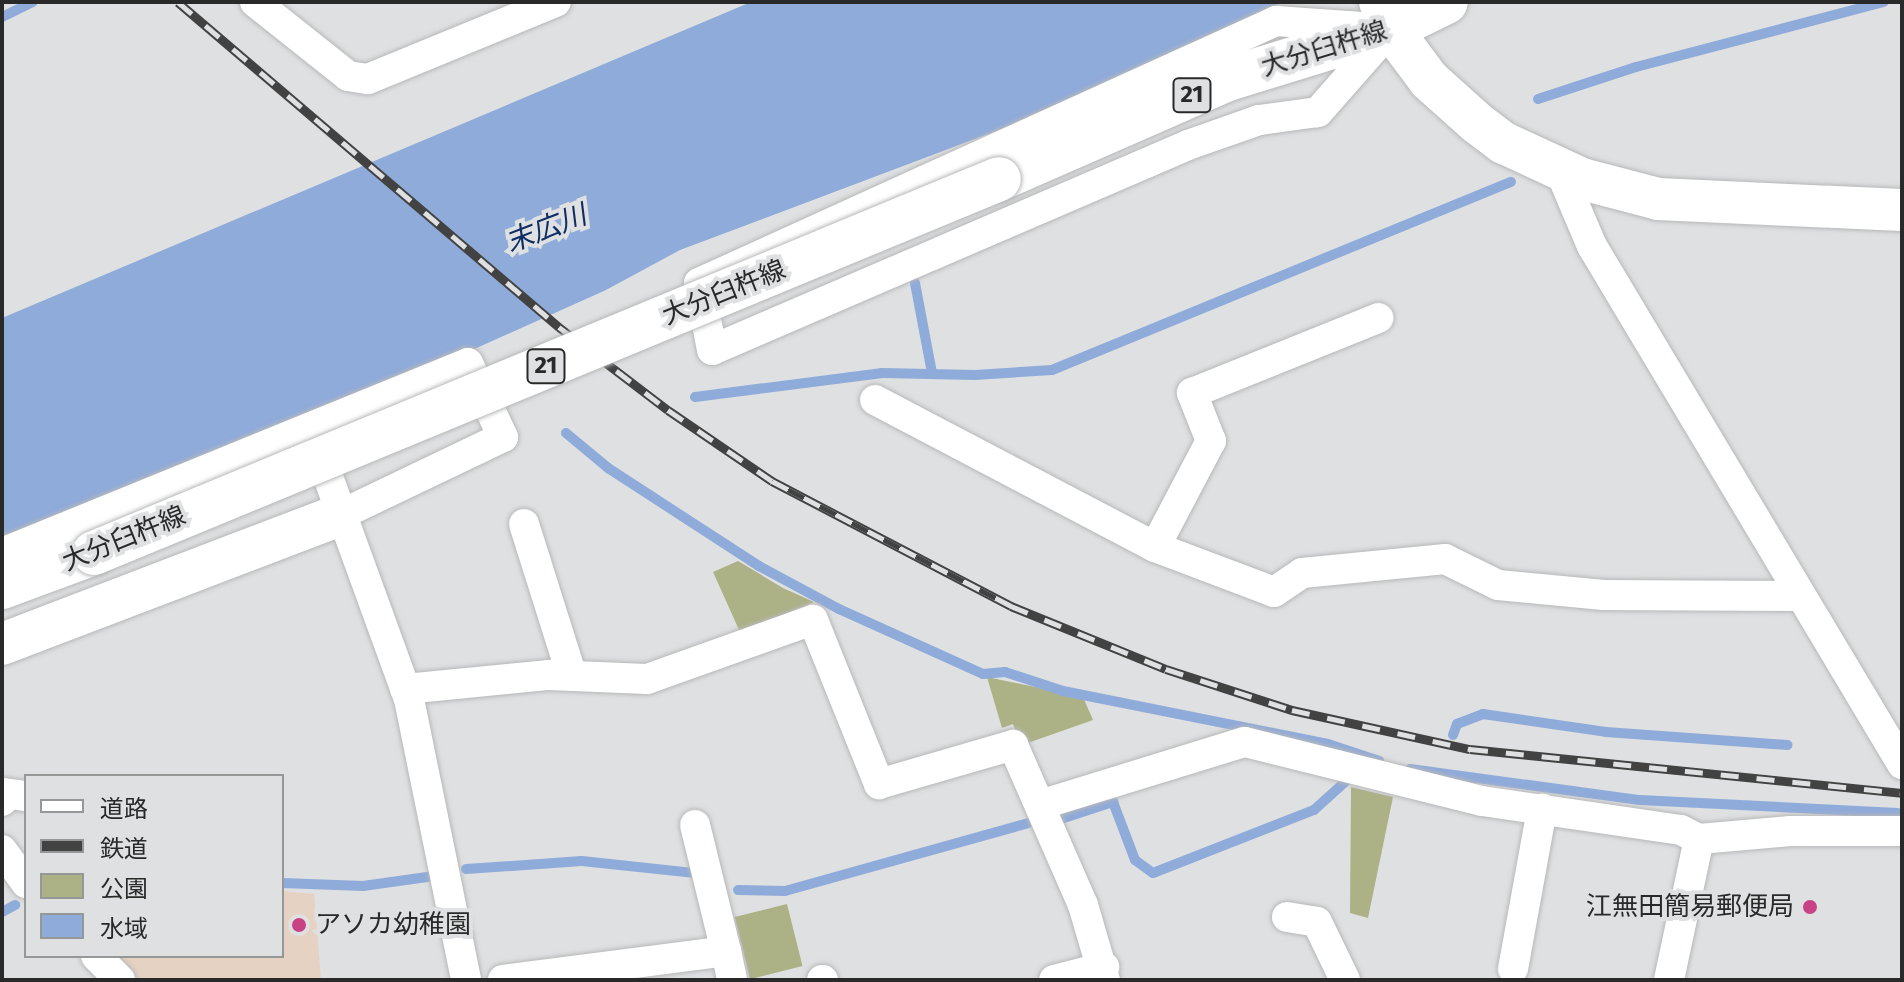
<!DOCTYPE html>
<meta charset="utf-8">
<style>
body{margin:0}
#map{position:relative;width:1904px;height:982px;overflow:hidden;background:#dfe0e1;font-family:"Fira Sans","Noto Sans JP",sans-serif}
div>[style]{position:absolute}
.education>*{inset:0;background:#e5d2c2}
.green>*{inset:0;background:#adb186;transform-origin:0 0}
.water>*{inset:0;background:#8fabda}
.stream>*{height:10px;margin:-5px;padding:0 5px;transform-origin:5px;border-radius:5px;background:#8fabda}
.roads{filter:drop-shadow(0 0 2px #b7b8b9) drop-shadow(0 0 2px #b7b8b9)}
.street>*{height:30px;margin:-15px;padding:0 15px;transform-origin:15px;border-radius:15px;background:#fff}
.secondary>*{height:42px;margin:-21px;padding:0 21px;transform-origin:21px;border-radius:21px;background:#fff}
.primary>*{height:44px;margin:-22px;padding:0 22px;transform-origin:22px;border-radius:22px;background:#fff}
.rail>*{height:9px;margin-top:-4.5px;transform-origin:0;background:repeating-linear-gradient(90deg,#dfe0e1 0 18px,#424242 0 36px);box-sizing:border-box;border-block:2px solid #424242}
.bridges{filter:drop-shadow(0 0 2px #b7b8b9) drop-shadow(0 0 2px #b7b8b9)}
.primary-bridge>*{height:44px;margin:-22px;padding:0 22px;transform-origin:22px;border-radius:22px;background:#fff}
.dots>*{width:22px;height:22px;translate:-50% -50%;box-sizing:border-box;border:4px solid #dfe0e1;border-radius:50%}
span{translate:-50% -50%;white-space:nowrap;text-align:center;line-height:1.15;-webkit-text-stroke:8px #dfe0e1;paint-order:stroke}
.shield-label span{padding:2px 6px;background:#dfe0e1;border:2px solid;border-radius:6px;-webkit-text-stroke-width:0}
.shield-label{font-size:24px;color:#292929;font-weight:700}
.street-label{font-size:26px;color:#292929}
.poi-label{font-size:26px;color:#292929}
.right{translate:-100% -50%;text-align:right}
.left{translate:0 -50%;text-align:left}
.water-label{font-size:28px;color:#0e2d65;font-style:italic}
.frame{position:absolute;inset:0;border:4px solid #292929;pointer-events:none}
.legend{position:absolute;left:24px;top:774px;width:260px;height:184px;box-sizing:border-box;background:#dfe0e1;border:2px solid #969797;margin:0;padding:10px 14px;list-style:none;font-size:24px;color:#292929}
.legend li{display:flex;align-items:center;gap:16px;height:40px}
.legend b{width:40px;border:2px solid #969797}
</style>
<div id="map">
<div class="education">
<div style="clip-path:polygon(282px 891px,314px 894px,321px 980px,138px 980px,115px 956px,282px 956px)"></div>
</div>
<div class="green">
<div style="clip-path:polygon(738px 561px,783px 588px,814px 602px,740px 632px,713px 572px)"></div>
<div style="clip-path:polygon(987px 677px,1083px 697px,1093px 720px,1022px 745px,1013px 724px,1002px 728px)"></div>
<div style="clip-path:polygon(1351px 787px,1393px 797px,1368px 918px,1350px 913px)"></div>
<div style="left:787px;top:904px;width:64px;height:54px;rotate:76deg"></div>
</div>
<div class="water">
<div style="clip-path:polygon(751px 2px,1283px 2px,1036px 116px,680px 250px,606px 290px,205px 470px,2px 536px,2px 318px)"></div>
</div>
<div class="stream">
<div style="left:2px;top:17px;width:34px;rotate:-26deg"></div>
<div style="left:1538px;top:99px;width:103px;rotate:-18.1deg"></div>
<div style="left:1636px;top:67px;width:256px;rotate:-14.7deg"></div>
<div style="left:915px;top:283px;width:92px;rotate:79.3deg"></div>
<div style="left:695px;top:397px;width:189px;rotate:-7.3deg"></div>
<div style="left:882px;top:373px;width:93px;rotate:1.2deg"></div>
<div style="left:975px;top:375px;width:77px;rotate:-3.7deg"></div>
<div style="left:1052px;top:370px;width:496px;rotate:-22.3deg"></div>
<div style="left:566px;top:433px;width:55px;rotate:39.8deg"></div>
<div style="left:608px;top:468px;width:180px;rotate:33deg"></div>
<div style="left:759px;top:566px;width:91px;rotate:28.3deg"></div>
<div style="left:839px;top:609px;width:158px;rotate:24.3deg"></div>
<div style="left:983px;top:674px;width:22px;rotate:-5deg"></div>
<div style="left:1005px;top:672px;width:61px;rotate:18.1deg"></div>
<div style="left:1063px;top:691px;width:270px;rotate:11.3deg"></div>
<div style="left:1328px;top:744px;width:54px;rotate:18.4deg"></div>
<div style="left:1453px;top:735px;width:12px;rotate:-70deg"></div>
<div style="left:1457px;top:724px;width:28px;rotate:-21deg"></div>
<div style="left:1483px;top:714px;width:124px;rotate:8.3deg"></div>
<div style="left:1606px;top:732px;width:182px;rotate:4.1deg"></div>
<div style="left:1410px;top:769px;width:232px;rotate:7.7deg"></div>
<div style="left:1640px;top:800px;width:258px;rotate:2.9deg"></div>
<div style="left:1064px;top:818px;width:52px;rotate:-18.1deg"></div>
<div style="left:1113px;top:802px;width:62px;rotate:69.2deg"></div>
<div style="left:1135px;top:860px;width:22px;rotate:36deg"></div>
<div style="left:1153px;top:873px;width:173px;rotate:-21.4deg"></div>
<div style="left:1314px;top:810px;width:42px;rotate:-42.1deg"></div>
<div style="left:466px;top:869px;width:116px;rotate:-3.9deg"></div>
<div style="left:582px;top:861px;width:114px;rotate:6.1deg"></div>
<div style="left:282px;top:883px;width:81px;rotate:2.1deg"></div>
<div style="left:363px;top:886px;width:72px;rotate:-8deg"></div>
<div style="left:738px;top:890px;width:47px;rotate:1.2deg"></div>
<div style="left:785px;top:891px;width:252px;rotate:-15.6deg"></div>
<div style="left:2px;top:912px;width:15px;rotate:-28deg"></div>
</div>
<div class="roads">
<div class="street">
<div style="left:255px;top:2px;width:119px;rotate:38.5deg"></div>
<div style="left:348px;top:76px;width:20px;rotate:9deg"></div>
<div style="left:368px;top:79px;width:203px;rotate:-22.3deg"></div>
<div style="left:1276px;top:21px;width:115px;rotate:4deg"></div>
<div style="left:1391px;top:29px;width:111px;rotate:131.3deg"></div>
<div style="left:1318px;top:112px;width:60px;rotate:172.3deg"></div>
<div style="left:1259px;top:120px;width:75px;rotate:160.6deg"></div>
<div style="left:1188px;top:145px;width:518px;rotate:156.7deg"></div>
<div style="left:712px;top:350px;width:68px;rotate:-101deg"></div>
<div style="left:699px;top:283px;width:634px;rotate:-24.42deg"></div>
<div style="left:1558px;top:166px;width:87px;rotate:67deg"></div>
<div style="left:1592px;top:246px;width:604px;rotate:59.1deg"></div>
<div style="left:875px;top:400px;width:316px;rotate:27.7deg"></div>
<div style="left:1155px;top:547px;width:127px;rotate:20.7deg"></div>
<div style="left:1274px;top:592px;width:34px;rotate:-34deg"></div>
<div style="left:1302px;top:573px;width:144px;rotate:-5.6deg"></div>
<div style="left:1445px;top:559px;width:59px;rotate:26.1deg"></div>
<div style="left:1498px;top:585px;width:106px;rotate:5.4deg"></div>
<div style="left:1604px;top:595px;width:197px;rotate:0.3deg"></div>
<div style="left:315px;top:441px;width:275px;rotate:70deg"></div>
<div style="left:409px;top:699px;width:287px;rotate:78.5deg"></div>
<div style="left:524px;top:524px;width:159px;rotate:72.5deg"></div>
<div style="left:1155px;top:547px;width:120px;rotate:-62.2deg"></div>
<div style="left:1211px;top:441px;width:52px;rotate:-111.6deg"></div>
<div style="left:1192px;top:393px;width:201px;rotate:-21.9deg"></div>
<div style="left:2px;top:553px;width:503px;rotate:-22.18deg"></div>
<div style="left:468px;top:363px;width:82px;rotate:64.7deg"></div>
<div style="left:503px;top:437px;width:183px;rotate:154.4deg"></div>
<div style="left:405px;top:689px;width:145px;rotate:-5.6deg"></div>
<div style="left:549px;top:675px;width:98px;rotate:2.3deg"></div>
<div style="left:647px;top:679px;width:176px;rotate:-19.6deg"></div>
<div style="left:813px;top:620px;width:177px;rotate:68.1deg"></div>
<div style="left:879px;top:784px;width:140px;rotate:-16.2deg"></div>
<div style="left:1013px;top:745px;width:175px;rotate:66.4deg"></div>
<div style="left:1083px;top:905px;width:78px;rotate:73.7deg"></div>
<div style="left:2px;top:801px;width:8px;rotate:-76deg"></div>
<div style="left:4px;top:793px;width:22px;rotate:8deg"></div>
<div style="left:1043px;top:804px;width:211px;rotate:-17.1deg"></div>
<div style="left:1245px;top:742px;width:244px;rotate:14deg"></div>
<div style="left:1482px;top:801px;width:201px;rotate:8.3deg"></div>
<div style="left:1681px;top:830px;width:20px;rotate:27deg"></div>
<div style="left:1699px;top:839px;width:92px;rotate:-5deg"></div>
<div style="left:1791px;top:831px;width:111px"></div>
<div style="left:695px;top:825px;width:130px;rotate:76.2deg"></div>
<div style="left:2px;top:850px;width:41px;rotate:54deg"></div>
<div style="left:1287px;top:917px;width:30px;rotate:9deg"></div>
<div style="left:1317px;top:922px;width:64px;rotate:64.2deg"></div>
<div style="left:96px;top:956px;width:34px;rotate:45deg"></div>
<div style="left:1513px;top:969px;width:163px;rotate:-79.7deg"></div>
<div style="left:503px;top:980px;width:225px;rotate:-7.4deg"></div>
<div style="left:726px;top:951px;width:30px;rotate:78deg"></div>
<div style="left:822px;top:980px;width:1px"></div>
<div style="left:1054px;top:980px;width:52px;rotate:-14.6deg"></div>
<div style="left:1669px;top:980px;width:144px;rotate:-78deg"></div>
</div>
<div class="secondary">
<div style="left:1380px;top:2px;width:29px;rotate:68deg"></div>
<div style="left:1391px;top:29px;width:64px;rotate:53.3deg"></div>
<div style="left:1429px;top:80px;width:64px;rotate:41.9deg"></div>
<div style="left:1477px;top:123px;width:34px;rotate:37deg"></div>
<div style="left:1504px;top:143px;width:86px;rotate:24.8deg"></div>
<div style="left:1582px;top:179px;width:79px;rotate:14.7deg"></div>
<div style="left:1658px;top:199px;width:244px;rotate:2.6deg"></div>
<div style="left:2px;top:644px;width:360px;rotate:-20.9deg"></div>
</div>
<div class="primary">
<div style="left:999px;top:179px;width:250px;rotate:-23.6deg"></div>
<div style="left:1228px;top:79px;width:170px;rotate:-17.1deg"></div>
<div style="left:1391px;top:29px;width:61px;rotate:-26.1deg"></div>
<div style="left:2px;top:587px;width:98px;rotate:-20.3deg"></div>
</div>
</div>
<div class="rail">
<div style="left:178px;top:2px;width:501px;rotate:40.46deg"></div>
<div style="left:559px;top:327px;width:137px;rotate:37.3deg"></div>
<div style="left:668px;top:410px;width:126px;rotate:34.3deg"></div>
<div style="left:772px;top:481px;width:270px;rotate:27.6deg"></div>
<div style="left:1011px;top:606px;width:167px;rotate:22.1deg"></div>
<div style="left:1166px;top:669px;width:133px;rotate:18deg"></div>
<div style="left:1292px;top:710px;width:182px;rotate:12.4deg"></div>
<div style="left:1470px;top:749px;width:434px;rotate:5.8deg"></div>
</div>
<div class="bridges">
<div class="primary-bridge">
<div style="left:94px;top:553px;width:979px;rotate:-22.45deg"></div>
</div>
</div>
<div class="dots">
<div style="left:1810px;top:907px;background:#c84385"></div>
<div style="left:299px;top:925px;background:#c84385"></div>
</div>
<div class="shield-label">
<span style="left:1192px;top:95px">21</span>
<span style="left:546px;top:366px">21</span>
</div>
<div class="street-label">
<span style="left:1324px;top:49px;rotate:-17deg">大分臼杵線</span>
<span style="left:724px;top:293px;rotate:-22deg">大分臼杵線</span>
<span style="left:124px;top:539px;rotate:-22deg">大分臼杵線</span>
</div>
<div class="poi-label">
<span class="right" style="left:1794px;top:907px">江無田簡易郵便局</span>
<span class="left" style="left:315px;top:925px">アソカ幼稚園</span>
</div>
<div class="water-label">
<span style="left:546px;top:229px;rotate:-21deg">末広川</span>
</div>
<div class="frame"></div>
<ul class="legend">
<li><b style="height:10px;background:#fff"></b>道路</li>
<li><b style="height:10px;background:#424242"></b>鉄道</li>
<li><b style="height:22px;background:#adb186"></b>公園</li>
<li><b style="height:22px;background:#8fabda"></b>水域</li>
</ul>
</div>
